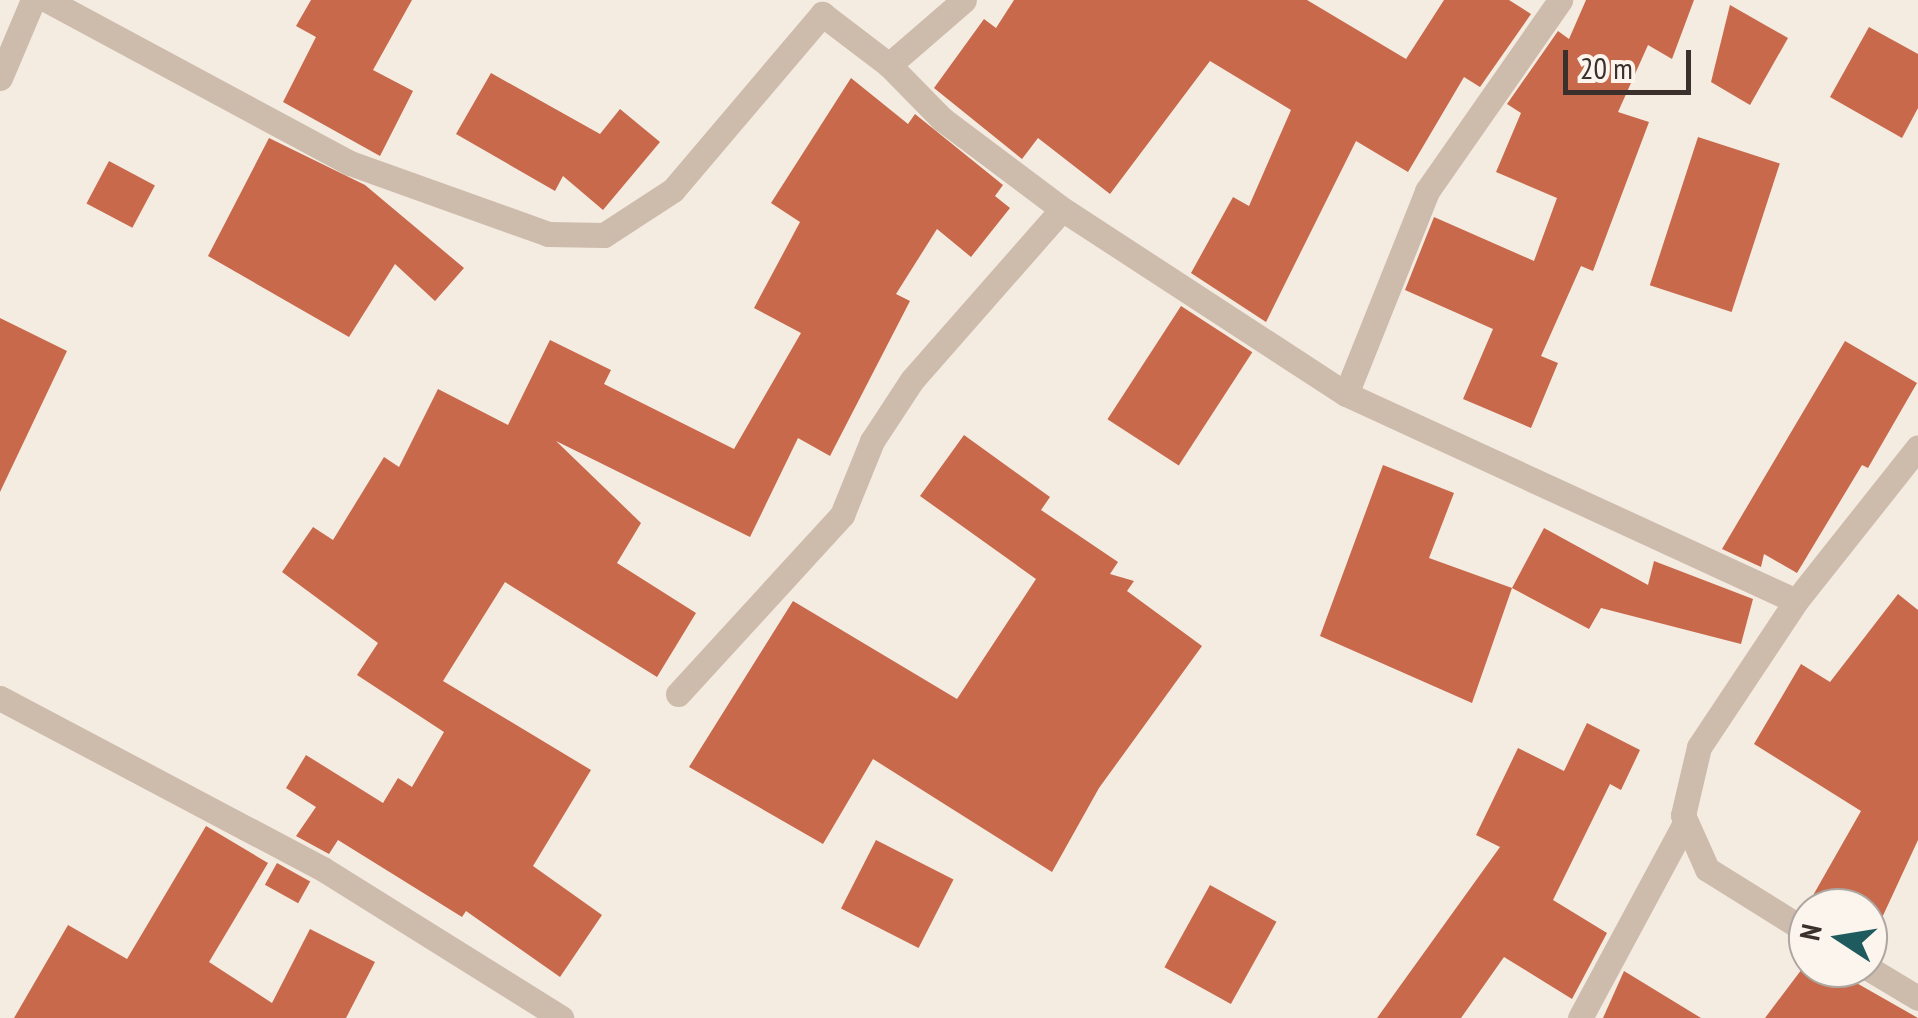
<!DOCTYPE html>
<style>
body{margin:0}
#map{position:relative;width:1918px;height:1018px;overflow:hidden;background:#f4ebe1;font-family:"PT Sans Narrow",sans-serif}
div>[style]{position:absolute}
.building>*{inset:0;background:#c8694b;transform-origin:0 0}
.street>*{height:25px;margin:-12.5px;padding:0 12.5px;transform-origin:12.5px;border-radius:12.5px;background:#cdbbac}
span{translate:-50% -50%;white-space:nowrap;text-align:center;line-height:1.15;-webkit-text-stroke:10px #fbf5ee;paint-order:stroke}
.north{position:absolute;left:1788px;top:888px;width:100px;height:100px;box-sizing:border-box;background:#fbf5ee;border:2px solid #aea6a0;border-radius:50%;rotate:282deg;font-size:28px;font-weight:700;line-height:40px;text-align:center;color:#3b302b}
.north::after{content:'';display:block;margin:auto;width:35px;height:45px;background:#1f5a5e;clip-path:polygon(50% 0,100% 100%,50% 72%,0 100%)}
.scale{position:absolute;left:1563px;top:50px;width:128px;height:45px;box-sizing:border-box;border:5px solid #3b302b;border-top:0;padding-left:12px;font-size:30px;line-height:35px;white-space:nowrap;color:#3b302b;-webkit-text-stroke:8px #fbf5ee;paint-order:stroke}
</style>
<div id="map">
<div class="building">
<div style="clip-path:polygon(311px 0,412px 0,373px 70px,413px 91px,380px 156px,283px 102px,316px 37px,296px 26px)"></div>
<div style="clip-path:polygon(1014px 0,1307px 0,1406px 59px,1444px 0,1509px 0,1531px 14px,1480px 87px,1464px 77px,1408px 172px,1356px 141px,1266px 322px,1191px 273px,1233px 197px,1249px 206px,1291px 110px,1210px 61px,1110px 194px,1038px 138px,1022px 159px,934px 88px,984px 19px,996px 28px)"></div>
<div style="clip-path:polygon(1586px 0,1694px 0,1672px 59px,1648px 45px,1618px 112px,1649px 122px,1593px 271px,1581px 266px,1541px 356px,1558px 363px,1531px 428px,1463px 399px,1493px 329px,1405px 290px,1434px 217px,1534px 261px,1557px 198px,1496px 172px,1521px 113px,1507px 104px,1558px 31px,1569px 39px)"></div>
<div style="clip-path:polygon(1730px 5px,1788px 38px,1750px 105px,1711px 82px)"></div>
<div style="clip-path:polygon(1869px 27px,1918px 54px,1918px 108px,1902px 138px,1830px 97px)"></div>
<div style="clip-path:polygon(491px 73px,600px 134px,620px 109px,660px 142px,603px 210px,563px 176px,555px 191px,456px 134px)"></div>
<div style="clip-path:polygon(851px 78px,908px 124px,915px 114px,1003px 185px,995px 196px,1010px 208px,971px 257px,937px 229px,896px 294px,910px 301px,830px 456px,798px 438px,750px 537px,556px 441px,641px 523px,617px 563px,696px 613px,657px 677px,505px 582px,443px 681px,591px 770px,533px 866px,602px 915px,560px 977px,466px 911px,462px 917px,338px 840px,329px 854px,296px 836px,316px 807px,286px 788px,306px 755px,383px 803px,398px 778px,412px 787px,444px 732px,357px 675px,378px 643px,282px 572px,313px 527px,333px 540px,384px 457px,399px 467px,438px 389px,508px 425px,550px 340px,611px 370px,604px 384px,734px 449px,801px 333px,754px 308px,800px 222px,771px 203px)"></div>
<div style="left:1698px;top:137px;width:86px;height:156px;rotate:18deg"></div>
<div style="clip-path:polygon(269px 138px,365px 185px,464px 268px,435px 301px,395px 264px,349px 337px,208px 256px)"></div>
<div style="left:109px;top:161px;width:52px;height:48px;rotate:28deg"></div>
<div style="left:1181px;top:306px;width:85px;height:135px;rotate:33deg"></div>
<div style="clip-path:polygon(0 318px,67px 351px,0 492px)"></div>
<div style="clip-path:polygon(1845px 341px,1917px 383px,1868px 468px,1862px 465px,1797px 573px,1764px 554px,1761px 567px,1722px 549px)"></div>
<div style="clip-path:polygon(964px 435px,1050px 497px,1041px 510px,1118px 562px,1110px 574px,1134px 581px,1127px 591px,1202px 646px,1099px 788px,1052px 872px,873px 759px,823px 844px,689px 767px,793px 601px,957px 699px,1036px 579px,920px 496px)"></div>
<div style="clip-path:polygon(1383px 465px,1454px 493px,1429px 558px,1512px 588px,1472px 703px,1320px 636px)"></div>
<div style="clip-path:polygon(1544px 528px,1648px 585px,1654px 561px,1753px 599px,1741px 644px,1601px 608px,1589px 629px,1512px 588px)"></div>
<div style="clip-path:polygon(1898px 594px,1918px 610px,1918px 840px,1868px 948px,1868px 908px,1807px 906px,1861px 811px,1754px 744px,1801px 664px,1830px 682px)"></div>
<div style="clip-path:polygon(1587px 723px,1640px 750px,1621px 790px,1610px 784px,1553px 900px,1607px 933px,1572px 999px,1504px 957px,1461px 1018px,1377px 1018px,1500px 847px,1476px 835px,1518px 748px,1564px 771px)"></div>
<div style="clip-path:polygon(206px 826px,268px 863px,209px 962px,272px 1003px,310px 929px,375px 962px,346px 1018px,14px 1018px,68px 925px,127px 959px)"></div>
<div style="left:876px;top:840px;width:87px;height:77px;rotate:27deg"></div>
<div style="left:277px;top:863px;width:38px;height:25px;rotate:29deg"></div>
<div style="left:1210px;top:885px;width:76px;height:94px;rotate:29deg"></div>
<div style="clip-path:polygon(1808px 961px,1808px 968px,1852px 968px,1853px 981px,1918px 1018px,1765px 1018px)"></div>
<div style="clip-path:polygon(1624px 971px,1701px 1018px,1603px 1018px)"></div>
</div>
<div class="street">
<div style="left:47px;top:0;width:344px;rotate:28.3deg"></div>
<div style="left:350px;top:163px;width:210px;rotate:19.7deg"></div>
<div style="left:548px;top:234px;width:56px;rotate:1deg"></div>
<div style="left:604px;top:235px;width:82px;rotate:-33.1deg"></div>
<div style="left:673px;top:190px;width:231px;rotate:-49.7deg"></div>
<div style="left:822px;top:14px;width:84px;rotate:37.3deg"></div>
<div style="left:889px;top:65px;width:76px;rotate:45.5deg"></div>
<div style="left:942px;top:119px;width:150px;rotate:36.9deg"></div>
<div style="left:1062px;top:209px;width:339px;rotate:33.1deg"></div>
<div style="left:1346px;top:394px;width:495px;rotate:24.7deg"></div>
<div style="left:1796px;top:601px;width:175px;rotate:123.6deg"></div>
<div style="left:1699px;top:747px;width:70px;rotate:103.2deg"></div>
<div style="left:1683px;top:815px;width:59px;rotate:66deg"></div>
<div style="left:1707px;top:869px;width:119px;rotate:32deg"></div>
<div style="left:889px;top:65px;width:99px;rotate:-40.9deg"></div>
<div style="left:0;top:78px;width:85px;rotate:-67.1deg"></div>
<div style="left:1346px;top:394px;width:219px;rotate:-68.2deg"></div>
<div style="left:1427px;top:191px;width:233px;rotate:-55.1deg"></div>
<div style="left:1796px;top:601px;width:196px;rotate:-51.6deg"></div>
<div style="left:678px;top:694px;width:243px;rotate:-47.5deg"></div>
<div style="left:842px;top:515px;width:80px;rotate:-67.9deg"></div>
<div style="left:872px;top:441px;width:73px;rotate:-56.7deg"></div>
<div style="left:912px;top:380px;width:227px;rotate:-48.7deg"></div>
<div style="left:0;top:698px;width:365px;rotate:27.9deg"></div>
<div style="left:323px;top:869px;width:281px;rotate:32deg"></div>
<div style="left:1868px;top:968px;width:58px;rotate:31deg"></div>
<div style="left:1580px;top:1018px;width:221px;rotate:-61.7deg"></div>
</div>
<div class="north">N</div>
<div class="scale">20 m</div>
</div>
